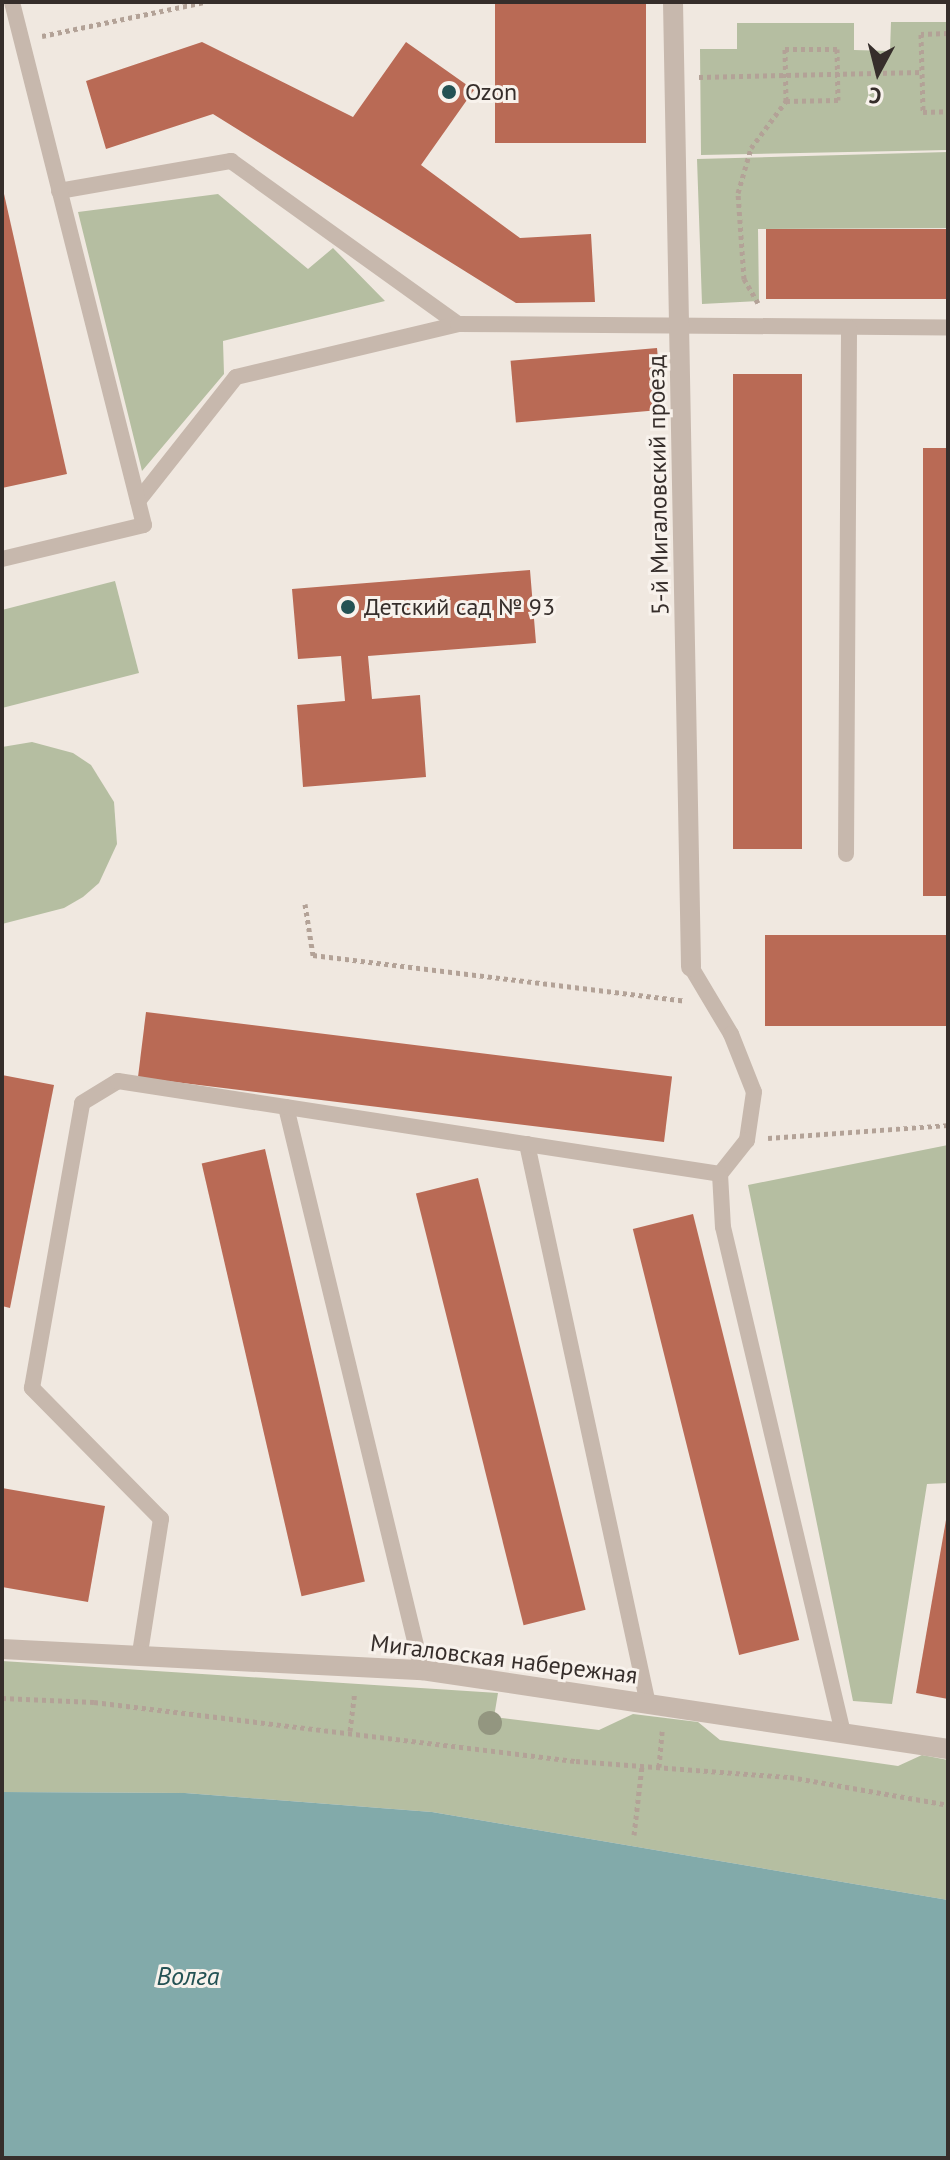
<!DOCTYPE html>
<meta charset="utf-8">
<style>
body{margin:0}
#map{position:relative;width:950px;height:2160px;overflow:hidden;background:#f0e8e0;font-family:"PT Sans",sans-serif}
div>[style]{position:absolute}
.green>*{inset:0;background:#b5bea1}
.water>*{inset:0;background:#82aaaa}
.building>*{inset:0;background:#b96a55;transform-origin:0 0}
.path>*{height:5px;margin-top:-2.5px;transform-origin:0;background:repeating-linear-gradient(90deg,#b3a297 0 4px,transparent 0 8px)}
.service>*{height:16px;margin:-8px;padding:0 8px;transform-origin:8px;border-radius:8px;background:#c7b8ad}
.minor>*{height:20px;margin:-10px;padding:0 10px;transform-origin:10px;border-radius:10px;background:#c7b8ad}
.trees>*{width:24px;height:24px;margin:-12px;border-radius:50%;background:#939680}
.dots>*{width:22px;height:22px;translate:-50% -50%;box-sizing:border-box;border:4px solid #f8f2ec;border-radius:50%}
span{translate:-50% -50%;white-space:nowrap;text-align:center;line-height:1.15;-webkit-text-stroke:6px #f8f2ec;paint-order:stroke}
.poi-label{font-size:24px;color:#362e2b}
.left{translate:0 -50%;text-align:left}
.street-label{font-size:24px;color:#362e2b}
.water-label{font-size:26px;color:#245254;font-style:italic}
.frame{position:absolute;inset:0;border:4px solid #362e2b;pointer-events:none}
.north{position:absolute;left:838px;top:32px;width:80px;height:80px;-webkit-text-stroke:6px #f8f2ec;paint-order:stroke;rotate:187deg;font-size:22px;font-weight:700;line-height:32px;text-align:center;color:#362e2b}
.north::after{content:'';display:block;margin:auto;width:28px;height:36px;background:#362e2b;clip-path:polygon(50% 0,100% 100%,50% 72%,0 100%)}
</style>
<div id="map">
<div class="green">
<div style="clip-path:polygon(891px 22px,948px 22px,948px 150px,701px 155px,700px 49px,737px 49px,737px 23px,854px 23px,854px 50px,890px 51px)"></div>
<div style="clip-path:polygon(948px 152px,948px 228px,758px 229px,759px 301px,702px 304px,697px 159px)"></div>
<div style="clip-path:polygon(218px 194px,308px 269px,333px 248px,385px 301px,223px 341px,224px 374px,142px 471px,78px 212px)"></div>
<div style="clip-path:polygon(115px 581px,139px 673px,2px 708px,2px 610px)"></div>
<div style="clip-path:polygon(32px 742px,73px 753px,91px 765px,114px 802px,117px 844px,99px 883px,83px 897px,64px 908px,2px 924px,2px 747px)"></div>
<div style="clip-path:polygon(948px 1145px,948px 1483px,927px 1484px,892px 1704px,853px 1701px,748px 1185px)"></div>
<div style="clip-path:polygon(2px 1661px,498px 1693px,494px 1717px,599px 1730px,633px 1714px,698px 1722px,720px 1740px,898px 1766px,922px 1755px,948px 1760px,948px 1900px,432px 1812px,185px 1793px,2px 1792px)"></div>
</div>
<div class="water">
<div style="clip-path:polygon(2px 1792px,185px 1793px,432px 1812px,948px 1900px,948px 2158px,2px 2158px)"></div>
</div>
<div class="building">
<div style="left:495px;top:2px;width:151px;height:141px"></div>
<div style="clip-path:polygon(202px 42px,353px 117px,406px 42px,474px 90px,421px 165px,520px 238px,591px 234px,595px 302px,516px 303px,213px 114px,106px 149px,86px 81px)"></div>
<div style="clip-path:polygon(2px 185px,67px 474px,2px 488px)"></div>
<div style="left:948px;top:229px;width:70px;height:182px;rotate:90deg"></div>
<div style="left:657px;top:348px;width:62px;height:147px;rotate:85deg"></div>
<div style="left:733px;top:374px;width:69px;height:475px"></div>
<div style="left:923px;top:448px;width:25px;height:448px"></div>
<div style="clip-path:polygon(530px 570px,536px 643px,368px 656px,372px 699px,420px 695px,426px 777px,303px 787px,297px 705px,345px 701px,341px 656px,298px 659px,292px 589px)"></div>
<div style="left:765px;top:935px;width:183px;height:91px"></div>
<div style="left:146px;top:1012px;width:530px;height:66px;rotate:7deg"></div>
<div style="clip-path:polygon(2px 1075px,54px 1085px,10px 1308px,2px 1306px)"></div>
<div style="left:265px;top:1149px;width:444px;height:65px;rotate:77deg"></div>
<div style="left:478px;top:1178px;width:445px;height:64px;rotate:76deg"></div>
<div style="left:693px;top:1214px;width:439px;height:62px;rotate:76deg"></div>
<div style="clip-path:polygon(2px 1488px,105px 1506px,88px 1602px,2px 1587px)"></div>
<div style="clip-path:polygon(946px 1520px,948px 1520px,948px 1699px,916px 1693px)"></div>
</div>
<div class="path">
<div style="left:948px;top:33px;width:27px;rotate:178deg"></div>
<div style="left:921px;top:34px;width:78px;rotate:88.5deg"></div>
<div style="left:923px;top:112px;width:25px;rotate:-2deg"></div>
<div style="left:42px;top:36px;width:167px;rotate:-11.8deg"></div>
<div style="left:785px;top:49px;width:52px"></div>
<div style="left:837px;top:49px;width:51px;rotate:88.9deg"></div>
<div style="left:838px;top:100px;width:52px;rotate:178.9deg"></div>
<div style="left:786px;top:101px;width:52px;rotate:-91.1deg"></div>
<div style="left:699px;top:77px;width:223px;rotate:-1.3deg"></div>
<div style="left:758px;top:303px;width:28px;rotate:-120deg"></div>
<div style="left:744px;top:279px;width:86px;rotate:-94deg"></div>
<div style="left:738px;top:193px;width:47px;rotate:-73.9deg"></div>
<div style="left:751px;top:148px;width:59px;rotate:-53.3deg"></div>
<div style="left:305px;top:904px;width:52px;rotate:81.1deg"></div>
<div style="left:313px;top:955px;width:375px;rotate:7deg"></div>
<div style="left:768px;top:1138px;width:180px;rotate:-4.1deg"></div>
<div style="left:2px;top:1698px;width:92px;rotate:2.5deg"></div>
<div style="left:94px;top:1702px;width:486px;rotate:7deg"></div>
<div style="left:576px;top:1761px;width:215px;rotate:4.3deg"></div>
<div style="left:790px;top:1777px;width:160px;rotate:10deg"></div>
<div style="left:350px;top:1731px;width:38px;rotate:-83deg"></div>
<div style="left:659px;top:1767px;width:36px;rotate:-85deg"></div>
<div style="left:634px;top:1835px;width:69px;rotate:-83.4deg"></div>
</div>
<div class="service">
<div style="left:59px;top:191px;width:175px;rotate:-9.9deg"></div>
<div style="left:231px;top:161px;width:279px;rotate:35.7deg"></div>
<div style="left:138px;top:501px;width:158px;rotate:-51.7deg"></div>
<div style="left:236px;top:377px;width:228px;rotate:-13.4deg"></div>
<div style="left:458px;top:324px;width:490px;rotate:0.4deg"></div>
<div style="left:2px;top:559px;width:146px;rotate:-13.5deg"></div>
<div style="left:144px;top:525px;width:539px;rotate:-104.17deg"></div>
<div style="left:846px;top:854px;width:526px;rotate:-89.67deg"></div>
<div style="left:691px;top:967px;width:78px;rotate:59.2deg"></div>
<div style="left:731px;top:1034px;width:62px;rotate:68.4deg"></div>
<div style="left:754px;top:1092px;width:49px;rotate:98.3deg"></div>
<div style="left:747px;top:1140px;width:43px;rotate:128.5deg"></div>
<div style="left:720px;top:1174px;width:53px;rotate:86.8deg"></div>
<div style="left:723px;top:1227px;width:520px;rotate:76.66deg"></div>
<div style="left:286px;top:1107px;width:579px;rotate:76.42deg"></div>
<div style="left:527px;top:1144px;width:573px;rotate:77.81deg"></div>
<div style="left:140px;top:1653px;width:136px;rotate:-81.1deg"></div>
<div style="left:161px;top:1519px;width:184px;rotate:-134.6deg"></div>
<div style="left:32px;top:1388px;width:289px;rotate:-80deg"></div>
<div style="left:82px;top:1103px;width:42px;rotate:-31.4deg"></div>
<div style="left:118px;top:1081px;width:609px;rotate:8.78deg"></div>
</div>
<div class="minor">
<div style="left:673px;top:2px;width:965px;rotate:88.93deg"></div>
<div style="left:2px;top:1649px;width:421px;rotate:2.9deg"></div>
<div style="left:422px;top:1670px;width:532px;rotate:8.54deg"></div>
</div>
<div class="trees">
<div style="left:490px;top:1723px"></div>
</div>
<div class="dots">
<div style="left:449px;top:92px;background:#245254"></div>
<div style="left:348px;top:607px;background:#245254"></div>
</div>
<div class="poi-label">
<span class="left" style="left:465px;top:92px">Ozon</span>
<span class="left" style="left:364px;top:607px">Детский сад № 93</span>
</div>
<div class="street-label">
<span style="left:658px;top:485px;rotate:-91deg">5-й Мигаловский проезд</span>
<span style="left:504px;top:1659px;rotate:7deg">Мигаловская набережная</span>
</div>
<div class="water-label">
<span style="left:188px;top:1976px">Волга</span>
</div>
<div class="frame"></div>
<div class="north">С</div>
</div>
